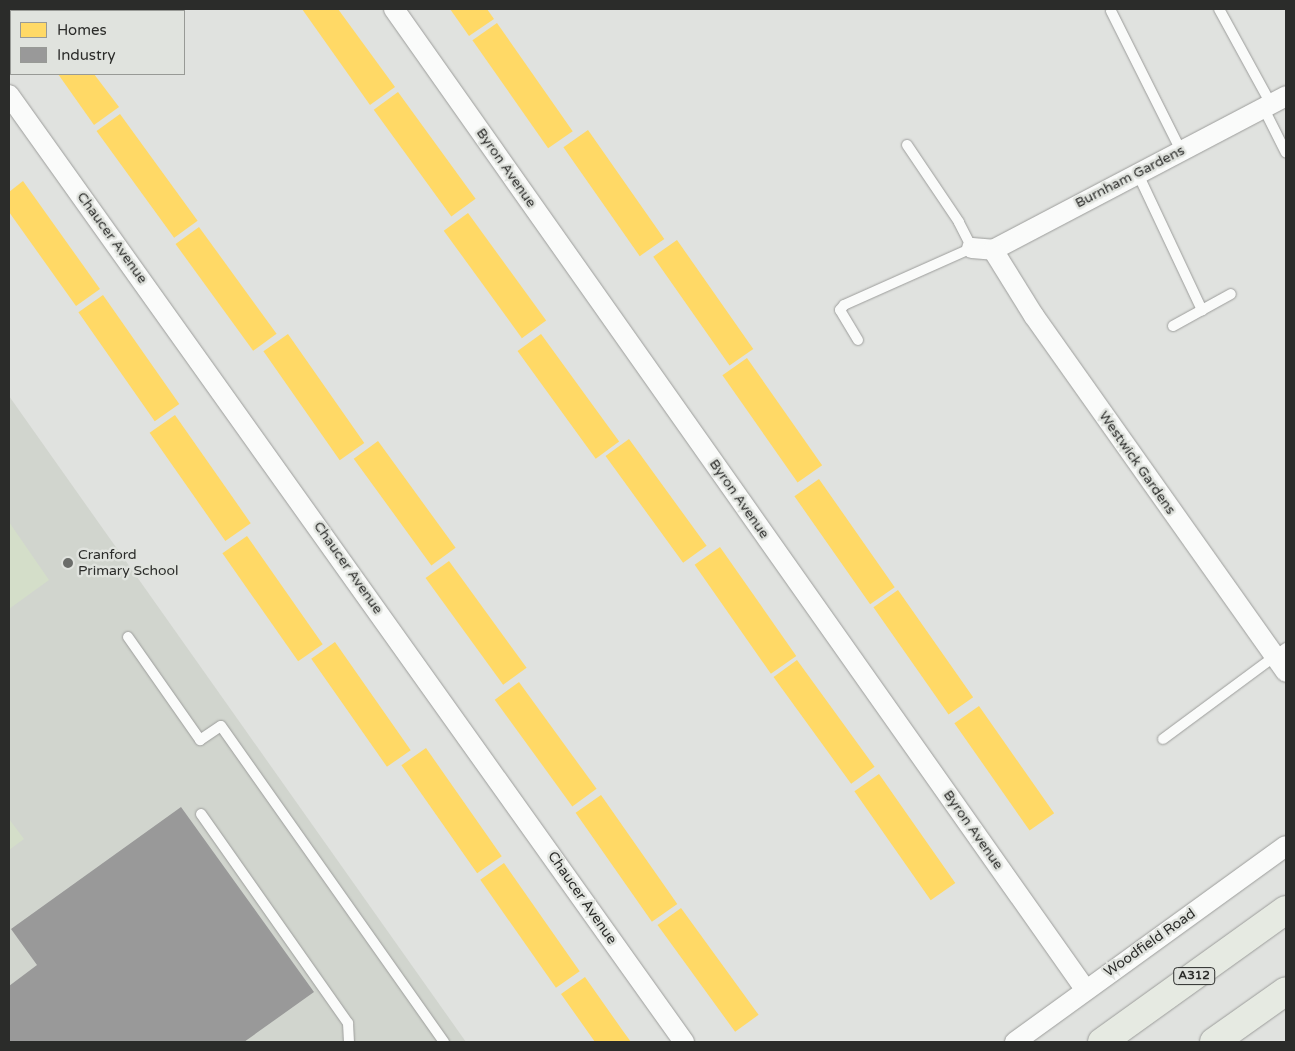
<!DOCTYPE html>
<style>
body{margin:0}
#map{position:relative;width:1295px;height:1051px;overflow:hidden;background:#e0e2df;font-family:"Varela Round",sans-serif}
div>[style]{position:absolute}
.built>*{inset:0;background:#d1d5ce}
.green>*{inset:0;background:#d4dec9}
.homes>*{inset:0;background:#ffd966;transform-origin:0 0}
.industry>*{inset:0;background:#999}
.roads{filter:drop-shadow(0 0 1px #9c9d9b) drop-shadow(0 0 1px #9c9d9b)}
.service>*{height:10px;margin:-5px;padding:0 5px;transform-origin:5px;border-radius:5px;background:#fafbfa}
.minor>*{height:20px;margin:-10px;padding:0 10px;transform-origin:10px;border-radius:10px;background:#fafbfa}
.trunk>*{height:28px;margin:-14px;padding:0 14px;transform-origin:14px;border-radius:14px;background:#e6eae2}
.dots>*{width:14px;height:14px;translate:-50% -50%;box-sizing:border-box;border:2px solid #e0e3de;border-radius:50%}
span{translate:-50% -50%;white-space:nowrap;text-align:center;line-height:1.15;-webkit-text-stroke:5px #e0e3de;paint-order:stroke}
.shield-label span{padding:1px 4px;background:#e0e3de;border:1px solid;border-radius:4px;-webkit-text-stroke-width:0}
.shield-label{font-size:12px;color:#2b2c2a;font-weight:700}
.street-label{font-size:14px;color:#2b2c2a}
.poi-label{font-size:14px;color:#2b2c2a}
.left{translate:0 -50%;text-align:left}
.frame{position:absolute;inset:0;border:10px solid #2b2c2a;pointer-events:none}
.legend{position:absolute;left:10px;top:10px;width:175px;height:65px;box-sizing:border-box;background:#e0e3de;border:1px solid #989a96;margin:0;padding:6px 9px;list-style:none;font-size:15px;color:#2b2c2a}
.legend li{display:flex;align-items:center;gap:10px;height:25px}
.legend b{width:25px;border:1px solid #989a96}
</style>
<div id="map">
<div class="built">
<div style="clip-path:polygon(9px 396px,246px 731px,466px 1042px,9px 1042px)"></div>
</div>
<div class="green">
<div style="clip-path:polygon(9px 522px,49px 580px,9px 609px)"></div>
<div style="clip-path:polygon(9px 819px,24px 839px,9px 850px,9px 818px)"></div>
</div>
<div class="homes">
<div style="clip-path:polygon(302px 9px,338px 9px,395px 87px,370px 105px)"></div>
<div style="clip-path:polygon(450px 9px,487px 9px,494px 19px,469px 36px)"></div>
<div style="left:497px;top:23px;width:132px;height:30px;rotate:55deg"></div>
<div style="clip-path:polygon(58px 74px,94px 74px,119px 107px,94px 125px)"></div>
<div style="left:398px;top:92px;width:132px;height:30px;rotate:54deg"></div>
<div style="left:120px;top:114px;width:132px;height:29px;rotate:54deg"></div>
<div style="left:588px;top:130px;width:133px;height:30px;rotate:55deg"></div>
<div style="clip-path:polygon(23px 181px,100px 289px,76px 306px,9px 212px,9px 192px)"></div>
<div style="left:468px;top:213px;width:133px;height:30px;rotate:54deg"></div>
<div style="left:199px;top:227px;width:132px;height:29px;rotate:54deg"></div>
<div style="left:677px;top:240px;width:133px;height:29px;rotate:55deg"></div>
<div style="left:103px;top:295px;width:133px;height:30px;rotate:55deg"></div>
<div style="left:288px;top:334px;width:133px;height:30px;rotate:55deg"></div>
<div style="left:541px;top:334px;width:133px;height:29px;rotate:54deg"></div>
<div style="left:747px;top:358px;width:131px;height:30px;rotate:55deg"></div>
<div style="left:175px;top:415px;width:132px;height:31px;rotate:55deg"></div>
<div style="left:629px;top:439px;width:132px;height:29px;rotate:54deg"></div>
<div style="left:378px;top:441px;width:132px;height:30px;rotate:54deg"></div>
<div style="left:819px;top:479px;width:132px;height:30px;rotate:55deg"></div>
<div style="left:247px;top:536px;width:132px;height:30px;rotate:55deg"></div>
<div style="left:720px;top:547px;width:133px;height:31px;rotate:55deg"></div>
<div style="left:449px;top:561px;width:132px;height:29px;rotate:54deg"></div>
<div style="left:898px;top:590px;width:131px;height:30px;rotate:55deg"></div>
<div style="left:335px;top:642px;width:132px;height:29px;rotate:55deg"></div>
<div style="left:797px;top:660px;width:132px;height:29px;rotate:54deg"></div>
<div style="left:519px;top:682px;width:132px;height:30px;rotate:54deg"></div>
<div style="left:979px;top:706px;width:131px;height:30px;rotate:55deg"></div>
<div style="left:426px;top:748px;width:132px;height:30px;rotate:55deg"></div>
<div style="left:879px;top:774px;width:133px;height:30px;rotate:55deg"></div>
<div style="left:601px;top:795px;width:133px;height:31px;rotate:55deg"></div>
<div style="left:504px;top:863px;width:132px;height:29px;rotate:55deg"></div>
<div style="left:681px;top:908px;width:132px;height:29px;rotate:54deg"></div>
<div style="clip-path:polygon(585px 977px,623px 1031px,631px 1042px,595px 1042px,561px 994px)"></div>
</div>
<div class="industry">
<div style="clip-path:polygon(181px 807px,314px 992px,244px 1042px,9px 1042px,9px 986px,37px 965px,11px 929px)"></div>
</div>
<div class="roads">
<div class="service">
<div style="left:1219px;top:9px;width:108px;rotate:61.3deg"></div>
<div style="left:1111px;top:11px;width:157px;rotate:63.4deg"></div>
<div style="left:1263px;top:107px;width:51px;rotate:63.4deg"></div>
<div style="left:1137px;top:172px;width:153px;rotate:64.8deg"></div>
<div style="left:1173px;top:326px;width:66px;rotate:-28.9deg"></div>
<div style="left:858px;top:340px;width:35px;rotate:-121deg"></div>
<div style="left:840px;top:310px;width:6px;rotate:-51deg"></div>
<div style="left:844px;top:305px;width:140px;rotate:-24deg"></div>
<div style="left:972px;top:248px;width:29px;rotate:-117deg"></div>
<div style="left:959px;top:222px;width:93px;rotate:-124deg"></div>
<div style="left:128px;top:637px;width:126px;rotate:55deg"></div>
<div style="left:200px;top:740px;width:25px;rotate:-34deg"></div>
<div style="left:221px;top:726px;width:387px;rotate:54.8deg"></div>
<div style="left:1163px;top:739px;width:153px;rotate:-36.5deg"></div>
<div style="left:201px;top:814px;width:256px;rotate:54.9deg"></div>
<div style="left:348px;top:1023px;width:19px;rotate:87deg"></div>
</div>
<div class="minor">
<div style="left:394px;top:9px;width:1199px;rotate:54.81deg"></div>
<div style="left:9px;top:95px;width:1163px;rotate:54.52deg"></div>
<div style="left:972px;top:248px;width:21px;rotate:5deg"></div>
<div style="left:993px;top:250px;width:331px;rotate:-27.7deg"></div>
<div style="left:993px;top:250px;width:78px;rotate:58.2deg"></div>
<div style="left:1034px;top:316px;width:436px;rotate:54.7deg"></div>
<div style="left:1015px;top:1042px;width:334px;rotate:-35.9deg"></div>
</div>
<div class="trunk">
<div style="left:1102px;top:1042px;width:226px;rotate:-35.7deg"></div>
<div style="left:1214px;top:1042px;width:88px;rotate:-35.3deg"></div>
</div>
</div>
<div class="dots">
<div style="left:68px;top:563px;background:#6a6c69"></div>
</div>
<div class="shield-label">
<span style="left:1194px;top:976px">A312</span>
</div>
<div class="street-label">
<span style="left:506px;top:168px;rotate:55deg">Byron Avenue</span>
<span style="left:1130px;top:177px;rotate:-27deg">Burnham Gardens</span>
<span style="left:112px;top:238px;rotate:54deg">Chaucer Avenue</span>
<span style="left:1137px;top:463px;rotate:55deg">Westwick Gardens</span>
<span style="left:739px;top:499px;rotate:55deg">Byron Avenue</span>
<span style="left:348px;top:568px;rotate:55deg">Chaucer Avenue</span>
<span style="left:973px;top:830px;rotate:55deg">Byron Avenue</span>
<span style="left:582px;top:898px;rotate:55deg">Chaucer Avenue</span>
<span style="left:1150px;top:943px;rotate:-35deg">Woodfield Road</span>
</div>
<div class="poi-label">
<span class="left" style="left:78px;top:563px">Cranford<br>Primary School</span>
</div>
<div class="frame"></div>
<ul class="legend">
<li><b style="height:14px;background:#ffd966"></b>Homes</li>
<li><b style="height:14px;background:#999"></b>Industry</li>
</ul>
</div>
